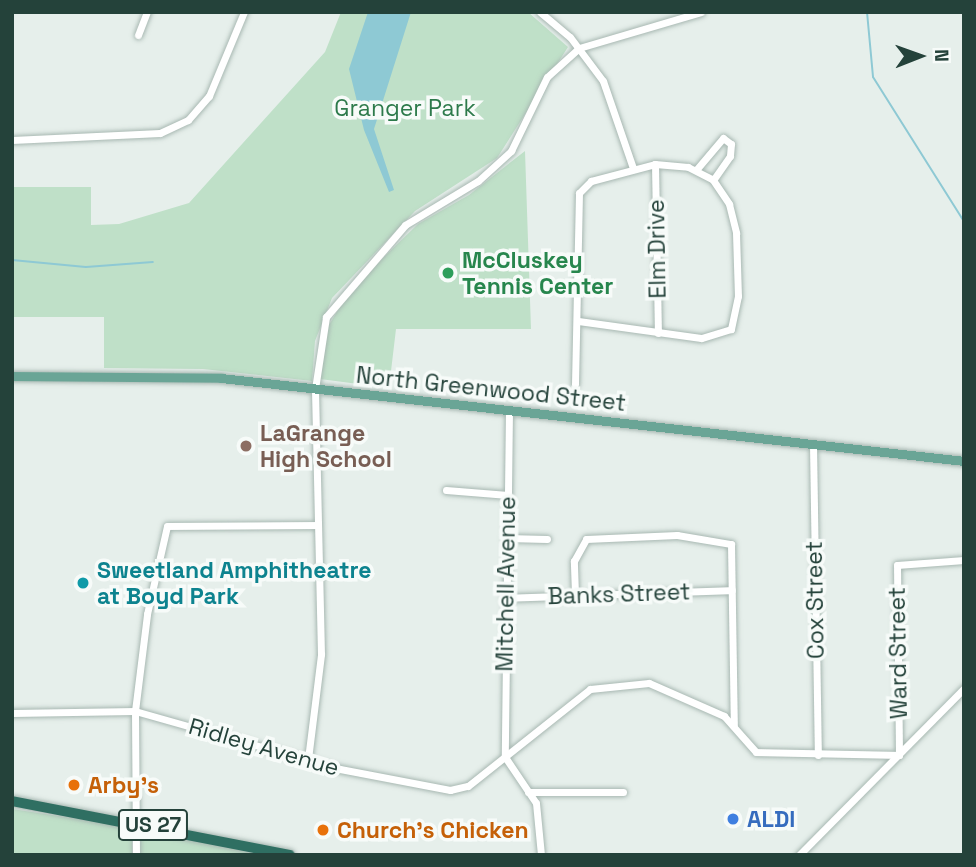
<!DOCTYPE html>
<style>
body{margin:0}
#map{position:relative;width:976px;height:867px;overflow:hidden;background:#e6efeb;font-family:"Space Grotesk",sans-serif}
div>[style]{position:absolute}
.green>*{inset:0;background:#bfe0c8}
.water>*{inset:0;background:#8ec9d4}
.stream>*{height:2px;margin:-1px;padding:0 1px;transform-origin:1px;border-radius:1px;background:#8ec9d4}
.roads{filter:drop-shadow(0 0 2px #a8b8b2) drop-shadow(0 0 2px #a8b8b2)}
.minor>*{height:7px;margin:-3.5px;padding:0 3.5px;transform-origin:3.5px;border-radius:3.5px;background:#fff}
.major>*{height:9px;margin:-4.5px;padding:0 4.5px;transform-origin:4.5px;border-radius:4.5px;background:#6aa596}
.highway>*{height:10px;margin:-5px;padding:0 5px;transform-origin:5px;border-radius:5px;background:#2f6f62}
.dots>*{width:19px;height:19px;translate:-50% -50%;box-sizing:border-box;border:4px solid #f7fbf9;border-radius:50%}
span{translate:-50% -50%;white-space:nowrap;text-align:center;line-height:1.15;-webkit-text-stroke:7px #f7fbf9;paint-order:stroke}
.shield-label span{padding:2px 5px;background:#f7fbf9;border:2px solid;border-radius:5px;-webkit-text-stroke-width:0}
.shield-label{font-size:21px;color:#24423a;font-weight:700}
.park-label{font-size:23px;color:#2d7a4b}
.street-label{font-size:23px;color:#24423a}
.leisure-label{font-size:23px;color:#27864d;font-weight:700}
.left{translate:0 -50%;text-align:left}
.education-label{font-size:23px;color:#785e54;font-weight:700}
.culture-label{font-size:23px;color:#0d838f;font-weight:700}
.food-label{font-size:23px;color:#c56008;font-weight:700}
.shop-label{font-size:23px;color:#366cbe;font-weight:700}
.frame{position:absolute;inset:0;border:14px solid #24423a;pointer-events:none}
.north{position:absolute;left:885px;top:21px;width:70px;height:70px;-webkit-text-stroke:5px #f7fbf9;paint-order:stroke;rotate:89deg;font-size:19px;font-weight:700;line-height:28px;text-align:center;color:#24423a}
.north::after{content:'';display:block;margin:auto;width:24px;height:32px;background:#24423a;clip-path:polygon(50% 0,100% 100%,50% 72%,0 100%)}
</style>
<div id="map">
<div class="green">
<div style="clip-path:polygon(341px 12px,528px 12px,568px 47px,497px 158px,415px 211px,332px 298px,315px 341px,312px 381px,203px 369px,104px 368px,104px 317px,12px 317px,12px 187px,91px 187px,91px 225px,119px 224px,189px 203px,325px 52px)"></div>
<div style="clip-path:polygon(525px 151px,531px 329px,396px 329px,389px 388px,320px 379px,326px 330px,350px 290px,418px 224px,469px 195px)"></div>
<div style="clip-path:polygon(12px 809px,132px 827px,132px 855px,12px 855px)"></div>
<div style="clip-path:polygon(140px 828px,261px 855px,140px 855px)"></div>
</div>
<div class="water">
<div style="clip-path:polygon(368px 12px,411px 12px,374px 129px,394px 190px,389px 192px,364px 130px,349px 69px)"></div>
</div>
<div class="stream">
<div style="left:867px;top:12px;width:65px;rotate:84.7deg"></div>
<div style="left:873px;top:77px;width:169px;rotate:57.8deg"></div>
<div style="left:12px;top:260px;width:74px;rotate:5.4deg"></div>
<div style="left:86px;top:267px;width:67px;rotate:-4.3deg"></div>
</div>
<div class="roads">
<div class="minor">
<div style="left:540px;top:12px;width:39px;rotate:40deg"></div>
<div style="left:570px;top:37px;width:55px;rotate:53.1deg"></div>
<div style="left:603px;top:81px;width:92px;rotate:71deg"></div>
<div style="left:138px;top:35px;width:25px;rotate:-69deg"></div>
<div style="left:12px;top:140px;width:148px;rotate:-2.7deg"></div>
<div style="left:160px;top:133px;width:31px;rotate:-25deg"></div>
<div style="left:188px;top:120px;width:32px;rotate:-49deg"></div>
<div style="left:209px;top:96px;width:91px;rotate:-67.4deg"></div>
<div style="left:655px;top:164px;width:169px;rotate:89deg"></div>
<div style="left:696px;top:170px;width:42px;rotate:-49.8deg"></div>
<div style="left:723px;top:138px;width:10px;rotate:37deg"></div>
<div style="left:731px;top:144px;width:12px;rotate:95deg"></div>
<div style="left:730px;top:156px;width:29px;rotate:125deg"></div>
<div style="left:575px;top:384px;width:191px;rotate:-88.8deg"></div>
<div style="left:579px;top:193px;width:17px;rotate:-45deg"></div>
<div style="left:591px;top:181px;width:66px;rotate:-14.9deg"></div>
<div style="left:655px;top:164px;width:33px;rotate:5deg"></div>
<div style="left:688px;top:167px;width:28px;rotate:27deg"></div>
<div style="left:713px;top:180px;width:29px;rotate:56deg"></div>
<div style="left:729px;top:204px;width:30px;rotate:76deg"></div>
<div style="left:736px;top:233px;width:63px;rotate:88.2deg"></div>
<div style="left:738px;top:296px;width:34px;rotate:102deg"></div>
<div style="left:731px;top:329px;width:31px;rotate:163deg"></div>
<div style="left:701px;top:338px;width:124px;rotate:-172.1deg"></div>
<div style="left:509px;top:410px;width:347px;rotate:90.7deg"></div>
<div style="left:505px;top:757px;width:55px;rotate:56deg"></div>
<div style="left:536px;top:803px;width:52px;rotate:84.5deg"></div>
<div style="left:813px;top:444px;width:311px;rotate:89.1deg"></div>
<div style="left:446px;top:490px;width:62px;rotate:4.6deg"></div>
<div style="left:506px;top:538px;width:41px;rotate:1.4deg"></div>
<div style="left:575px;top:594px;width:33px;rotate:-92deg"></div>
<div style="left:574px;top:561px;width:25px;rotate:-61deg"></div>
<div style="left:586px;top:539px;width:91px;rotate:-2.5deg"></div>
<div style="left:677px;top:535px;width:55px;rotate:9.5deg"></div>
<div style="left:731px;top:544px;width:181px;rotate:89.1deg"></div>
<div style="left:505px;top:598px;width:227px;rotate:-2deg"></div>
<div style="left:12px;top:713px;width:123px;rotate:-0.9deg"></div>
<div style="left:135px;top:711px;width:213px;rotate:15.8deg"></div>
<div style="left:340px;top:769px;width:112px;rotate:10.8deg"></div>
<div style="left:450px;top:790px;width:18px;rotate:-13deg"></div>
<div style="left:468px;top:786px;width:156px;rotate:-38.5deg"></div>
<div style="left:590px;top:689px;width:59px;rotate:-5.8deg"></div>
<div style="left:649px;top:683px;width:82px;rotate:23.7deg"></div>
<div style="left:724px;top:716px;width:48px;rotate:48.4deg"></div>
<div style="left:756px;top:752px;width:143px;rotate:1.2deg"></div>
<div style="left:899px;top:755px;width:190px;rotate:-90.6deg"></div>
<div style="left:897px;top:565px;width:67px;rotate:-4.3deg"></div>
<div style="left:308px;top:759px;width:106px;rotate:-82.9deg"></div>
<div style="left:321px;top:654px;width:265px;rotate:-91.3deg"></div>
<div style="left:315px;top:389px;width:73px;rotate:-81.3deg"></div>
<div style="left:326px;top:317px;width:121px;rotate:-49.3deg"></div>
<div style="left:405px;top:225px;width:85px;rotate:-31.1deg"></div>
<div style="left:478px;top:181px;width:45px;rotate:-42.3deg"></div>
<div style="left:511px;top:151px;width:82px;rotate:-64.1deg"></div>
<div style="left:547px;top:77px;width:43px;rotate:-42.2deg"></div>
<div style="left:579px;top:48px;width:127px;rotate:-16.4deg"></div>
<div style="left:528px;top:792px;width:95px"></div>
<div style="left:136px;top:855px;width:144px;rotate:-90.4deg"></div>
<div style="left:135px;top:711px;width:98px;rotate:-82.9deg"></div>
<div style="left:147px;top:614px;width:90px;rotate:-77.2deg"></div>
<div style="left:167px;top:526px;width:151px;rotate:-0.4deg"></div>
<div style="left:799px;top:855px;width:235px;rotate:-45.3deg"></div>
</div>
<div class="major">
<div style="left:12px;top:376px;width:209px;rotate:0.5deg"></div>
<div style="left:221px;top:378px;width:748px;rotate:6.37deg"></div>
</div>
<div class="highway">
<div style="left:12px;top:801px;width:283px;rotate:11deg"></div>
</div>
</div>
<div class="dots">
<div style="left:448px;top:273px;background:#2e9e5b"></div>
<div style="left:246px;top:446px;background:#8d6e63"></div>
<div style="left:83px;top:583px;background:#0f9aa8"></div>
<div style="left:74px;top:785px;background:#e8710a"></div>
<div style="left:733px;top:819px;background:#3f7fe0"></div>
<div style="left:323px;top:830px;background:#e8710a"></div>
</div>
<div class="shield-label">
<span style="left:153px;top:825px">US 27</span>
</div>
<div class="park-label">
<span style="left:405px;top:108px">Granger Park</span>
</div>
<div class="street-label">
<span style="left:657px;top:249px;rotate:-91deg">Elm Drive</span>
<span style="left:491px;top:389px;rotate:6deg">North Greenwood Street</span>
<span style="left:506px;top:584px;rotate:-89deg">Mitchell Avenue</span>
<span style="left:619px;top:594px;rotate:-2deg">Banks Street</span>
<span style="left:815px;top:600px;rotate:-91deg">Cox Street</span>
<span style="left:898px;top:653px;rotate:-91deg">Ward Street</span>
<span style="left:264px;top:747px;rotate:16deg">Ridley Avenue</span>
</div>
<div class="leisure-label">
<span class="left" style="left:462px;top:273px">McCluskey<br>Tennis Center</span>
</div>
<div class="education-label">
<span class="left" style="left:260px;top:446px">LaGrange<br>High School</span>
</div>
<div class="culture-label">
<span class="left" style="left:97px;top:583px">Sweetland Amphitheatre<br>at Boyd Park</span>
</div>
<div class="food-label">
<span class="left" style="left:88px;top:785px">Arby's</span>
<span class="left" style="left:337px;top:830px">Church's Chicken</span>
</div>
<div class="shop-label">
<span class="left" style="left:747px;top:819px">ALDI</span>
</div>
<div class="frame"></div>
<div class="north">N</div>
</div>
